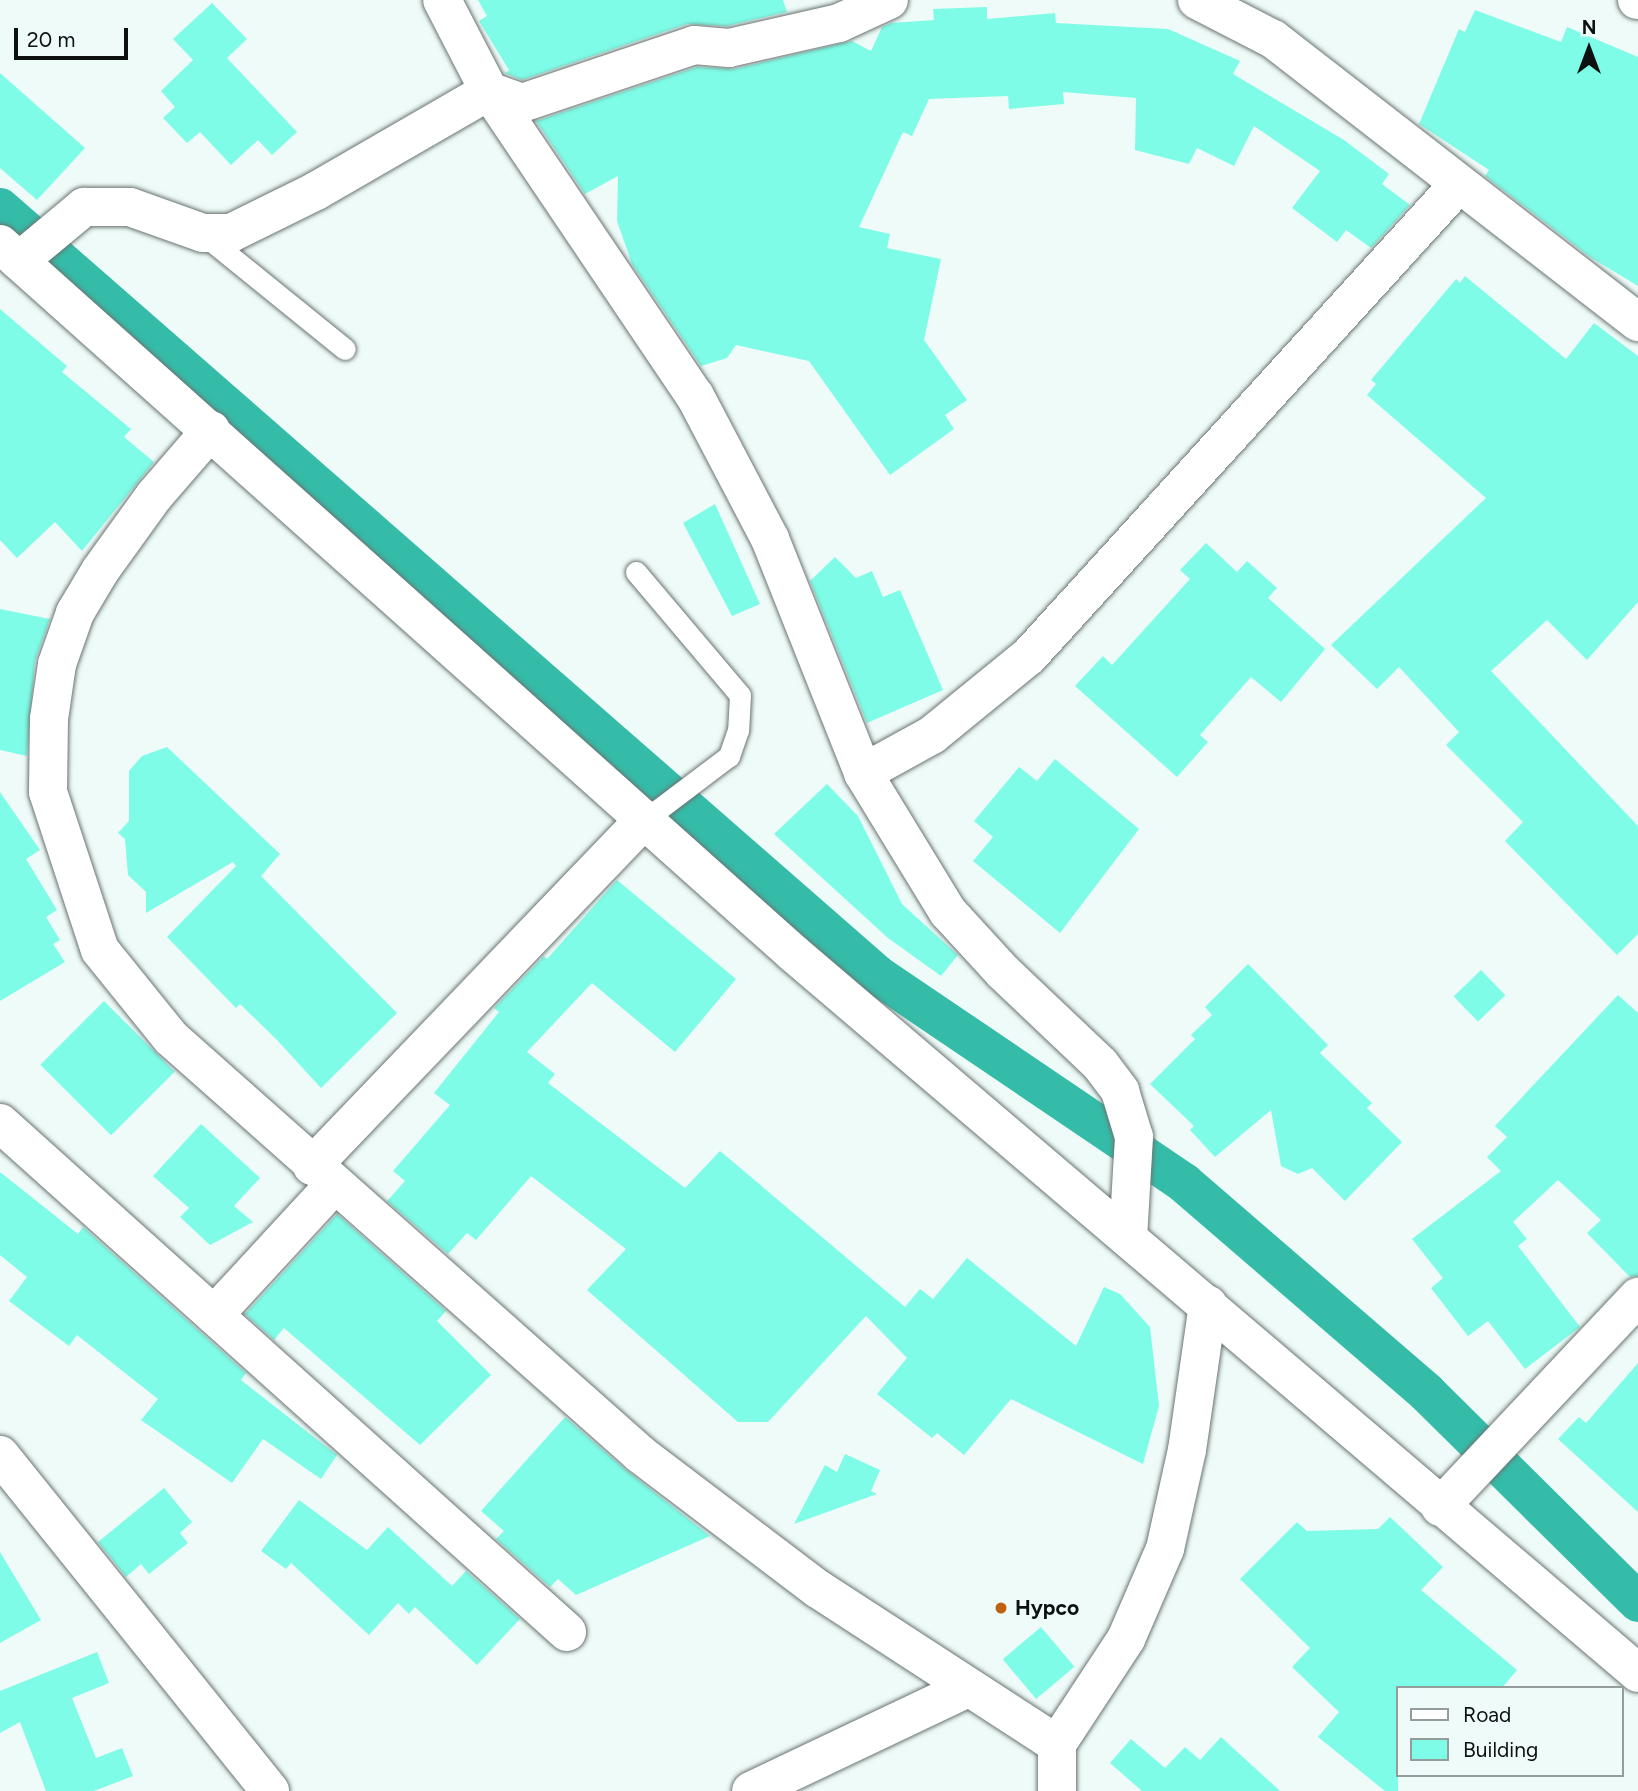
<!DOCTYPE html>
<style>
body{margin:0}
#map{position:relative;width:1638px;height:1791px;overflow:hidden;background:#eefbf8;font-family:Figtree,sans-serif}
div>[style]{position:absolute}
.canal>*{height:40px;margin:-20px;padding:0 20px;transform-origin:20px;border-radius:20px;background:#35bca9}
.building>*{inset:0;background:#7ffce7;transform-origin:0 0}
.roads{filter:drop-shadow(0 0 2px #6a7472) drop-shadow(0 0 2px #6a7472)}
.service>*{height:21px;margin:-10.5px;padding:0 10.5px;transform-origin:10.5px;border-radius:10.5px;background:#fff}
.minor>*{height:38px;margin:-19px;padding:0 19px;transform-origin:19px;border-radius:19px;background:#fff}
.tertiary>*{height:38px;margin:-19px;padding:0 19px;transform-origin:19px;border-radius:19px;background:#fff}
.dots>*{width:19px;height:19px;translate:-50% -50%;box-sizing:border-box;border:4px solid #eefbf8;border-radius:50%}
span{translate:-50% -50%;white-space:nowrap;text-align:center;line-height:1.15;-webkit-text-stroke:5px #eefbf8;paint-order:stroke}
.poi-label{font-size:21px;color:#0d1110;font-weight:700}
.left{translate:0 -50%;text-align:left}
.legend{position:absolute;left:1396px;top:1686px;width:228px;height:91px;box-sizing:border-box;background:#eefbf8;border:2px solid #949d9b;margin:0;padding:9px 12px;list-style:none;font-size:21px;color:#0d1110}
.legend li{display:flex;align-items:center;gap:14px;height:35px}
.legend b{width:35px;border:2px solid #949d9b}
.north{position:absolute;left:1554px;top:14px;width:70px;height:70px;-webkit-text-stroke:5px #eefbf8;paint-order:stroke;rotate:0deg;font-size:19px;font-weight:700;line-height:28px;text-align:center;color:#0d1110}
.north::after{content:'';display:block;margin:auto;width:24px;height:32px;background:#0d1110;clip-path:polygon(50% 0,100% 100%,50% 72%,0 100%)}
.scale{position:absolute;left:14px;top:28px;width:114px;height:32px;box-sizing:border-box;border:4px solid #0d1110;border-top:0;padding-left:9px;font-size:21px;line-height:24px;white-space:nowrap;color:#0d1110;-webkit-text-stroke:5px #eefbf8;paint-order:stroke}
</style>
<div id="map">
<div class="canal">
<div style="left:0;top:208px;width:1165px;rotate:41.17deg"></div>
<div style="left:877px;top:975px;width:371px;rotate:34.1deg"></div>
<div style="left:1184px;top:1183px;width:321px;rotate:40.8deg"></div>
<div style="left:1427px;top:1393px;width:297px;rotate:44.7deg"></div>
</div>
<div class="building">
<div style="clip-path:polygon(478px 0,783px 0,787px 12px,727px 26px,687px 24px,522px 80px,505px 73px,509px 70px,479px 21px,487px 16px)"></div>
<div style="clip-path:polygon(212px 3px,247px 39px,227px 58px,297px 132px,272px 155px,258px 140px,231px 165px,200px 132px,187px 143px,163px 118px,175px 107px,161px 91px,193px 60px,173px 39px)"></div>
<div style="clip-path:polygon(987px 7px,987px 19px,1055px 13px,1056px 23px,1168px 29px,1240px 61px,1233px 74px,1344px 140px,1389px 174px,1382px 184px,1410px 205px,1371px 248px,1346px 230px,1337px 242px,1292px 208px,1320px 171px,1254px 126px,1234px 166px,1197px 148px,1189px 164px,1135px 150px,1136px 98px,1063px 92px,1064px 104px,1009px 109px,1008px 96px,929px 99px,912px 136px,903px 132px,859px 227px,890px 234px,887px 248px,941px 259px,924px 340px,967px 400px,945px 415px,954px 429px,890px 475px,809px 361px,736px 345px,727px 358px,701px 366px,632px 264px,617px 221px,618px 176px,585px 194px,536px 121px,697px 67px,734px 69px,852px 41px,871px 51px,882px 27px,891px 23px,934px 20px,933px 9px)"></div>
<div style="clip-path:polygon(1475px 10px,1561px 42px,1567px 27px,1638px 57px,1638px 286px,1590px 257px,1485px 176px,1489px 170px,1419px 124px,1459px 29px,1465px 32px)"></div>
<div style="clip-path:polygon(0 73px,85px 148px,37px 200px,0 168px)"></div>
<div style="clip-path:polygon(1465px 276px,1566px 359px,1594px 323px,1638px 356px,1638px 602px,1587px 660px,1547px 620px,1491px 671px,1638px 826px,1638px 934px,1617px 955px,1505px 841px,1523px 822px,1446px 745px,1459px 732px,1399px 667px,1377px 689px,1331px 645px,1486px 498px,1367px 395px,1376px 384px,1371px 380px,1456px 279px,1460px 283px)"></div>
<div style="clip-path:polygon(0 309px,67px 366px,62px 372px,131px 429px,124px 437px,154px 462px,82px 551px,55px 522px,17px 558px,0 540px)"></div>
<div style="clip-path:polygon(715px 504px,760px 604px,732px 616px,683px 523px)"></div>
<div style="clip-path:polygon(1206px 543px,1237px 572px,1247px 561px,1277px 588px,1268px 598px,1325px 649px,1281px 702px,1251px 677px,1200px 735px,1208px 742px,1177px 777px,1075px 686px,1103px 656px,1112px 665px,1190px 579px,1180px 570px)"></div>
<div style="clip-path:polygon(835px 557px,856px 578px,872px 571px,883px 597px,900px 590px,943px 690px,867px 723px,810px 581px)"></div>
<div style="clip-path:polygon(0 609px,50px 619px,35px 661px,27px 756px,0 750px)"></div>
<div style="clip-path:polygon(167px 747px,280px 854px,261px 876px,397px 1013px,321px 1088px,277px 1040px,240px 1004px,236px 1008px,167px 937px,236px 866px,233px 862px,146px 913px,146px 892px,128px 875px,125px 839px,118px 833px,129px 821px,129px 771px,142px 756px)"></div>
<div style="clip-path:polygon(1055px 759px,1139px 829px,1060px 933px,973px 861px,993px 837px,974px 821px,1019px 767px,1037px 781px)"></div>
<div style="clip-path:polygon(827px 784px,858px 816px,902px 904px,958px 955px,941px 976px,888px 938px,774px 834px)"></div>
<div style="clip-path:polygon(0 792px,40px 850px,26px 859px,57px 910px,46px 917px,60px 940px,53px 944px,65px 962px,0 1001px)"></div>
<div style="clip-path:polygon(617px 880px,736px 979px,675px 1052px,592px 983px,527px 1052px,555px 1074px,548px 1083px,685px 1188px,720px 1151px,905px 1307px,920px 1289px,933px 1299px,967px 1258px,1076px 1346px,1104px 1287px,1120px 1294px,1150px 1327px,1159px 1406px,1143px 1464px,1011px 1399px,964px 1455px,937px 1433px,932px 1438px,877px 1394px,907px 1358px,866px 1316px,768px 1422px,738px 1422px,587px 1290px,626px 1249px,531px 1176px,476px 1240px,467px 1233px,448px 1254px,387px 1201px,405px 1181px,393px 1171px,450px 1105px,434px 1093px,499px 1012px,494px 1008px,544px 956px,547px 959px)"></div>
<div style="clip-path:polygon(1248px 964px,1328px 1045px,1320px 1053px,1372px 1103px,1367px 1108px,1402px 1142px,1345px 1201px,1312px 1168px,1298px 1174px,1281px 1166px,1271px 1110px,1215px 1157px,1190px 1130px,1194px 1126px,1150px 1084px,1195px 1039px,1191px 1035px,1212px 1015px,1205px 1007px)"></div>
<div style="left:1481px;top:970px;width:35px;height:38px;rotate:46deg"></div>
<div style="clip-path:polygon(1618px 995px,1638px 1013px,1638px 1276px,1630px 1277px,1587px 1233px,1601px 1220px,1558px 1180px,1513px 1222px,1527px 1239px,1518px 1246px,1580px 1327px,1525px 1369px,1488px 1321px,1468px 1336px,1431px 1288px,1443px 1278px,1412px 1239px,1501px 1171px,1487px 1157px,1507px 1137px,1495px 1126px)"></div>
<div style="left:104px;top:1001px;width:100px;height:90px;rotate:45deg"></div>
<div style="clip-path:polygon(201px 1124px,260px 1178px,234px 1206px,253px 1222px,210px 1245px,180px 1217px,189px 1208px,153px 1176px)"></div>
<div style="clip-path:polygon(0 1172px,78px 1234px,83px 1227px,246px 1373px,241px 1380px,337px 1455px,321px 1479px,263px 1439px,232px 1483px,141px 1420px,158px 1399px,77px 1335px,69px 1346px,9px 1301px,27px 1277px,0 1255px)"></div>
<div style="clip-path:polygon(337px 1214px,446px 1311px,437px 1321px,491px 1375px,420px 1445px,284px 1328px,274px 1340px,245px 1314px)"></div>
<div style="clip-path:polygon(1638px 1363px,1638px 1512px,1558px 1439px,1579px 1417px,1586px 1423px)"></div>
<div style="clip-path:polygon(565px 1417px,626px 1470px,710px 1536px,576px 1595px,558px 1579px,550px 1587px,496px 1539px,504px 1531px,481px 1511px)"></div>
<div style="clip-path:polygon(845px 1454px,880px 1470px,871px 1491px,877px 1494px,794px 1524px,825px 1465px,837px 1472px)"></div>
<div style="clip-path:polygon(164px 1488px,192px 1522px,180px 1533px,188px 1543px,149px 1574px,141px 1564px,126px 1577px,98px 1542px)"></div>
<div style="clip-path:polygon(299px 1500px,367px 1550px,388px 1527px,452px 1586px,466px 1571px,520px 1619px,477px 1665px,415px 1607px,409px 1614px,398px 1603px,369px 1635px,291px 1563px,286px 1569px,261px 1551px)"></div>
<div style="clip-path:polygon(1390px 1517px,1443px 1567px,1421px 1590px,1517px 1670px,1502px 1688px,1398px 1688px,1398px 1791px,1385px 1791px,1318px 1737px,1339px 1712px,1292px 1667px,1310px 1648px,1240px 1579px,1297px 1522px,1307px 1531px,1378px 1529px)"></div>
<div style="clip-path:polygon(0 1552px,41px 1620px,0 1643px)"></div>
<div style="left:1041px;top:1627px;width:52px;height:50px;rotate:50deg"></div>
<div style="clip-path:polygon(97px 1652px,109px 1683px,72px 1698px,96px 1758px,122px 1748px,133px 1776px,94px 1791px,46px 1791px,20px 1722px,0 1733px,0 1691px)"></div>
<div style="clip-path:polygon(1221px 1737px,1280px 1791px,1142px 1791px,1110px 1763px,1131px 1739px,1165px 1768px,1185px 1747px,1200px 1760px)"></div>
</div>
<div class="roads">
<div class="service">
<div style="left:204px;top:235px;width:181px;rotate:39deg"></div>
<div style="left:636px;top:572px;width:161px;rotate:49.8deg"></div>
<div style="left:740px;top:695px;width:35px;rotate:93deg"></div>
<div style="left:738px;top:730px;width:28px;rotate:109deg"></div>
<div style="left:729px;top:756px;width:108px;rotate:142.9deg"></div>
</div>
<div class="minor">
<div style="left:1637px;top:0;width:1px"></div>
<div style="left:489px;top:91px;width:368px;rotate:56deg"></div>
<div style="left:695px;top:396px;width:161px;rotate:62.3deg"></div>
<div style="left:770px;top:539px;width:252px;rotate:68.3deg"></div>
<div style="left:863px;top:773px;width:163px;rotate:58.6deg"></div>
<div style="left:948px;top:912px;width:81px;rotate:47.5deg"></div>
<div style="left:1003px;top:972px;width:134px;rotate:43.5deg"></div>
<div style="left:1100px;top:1064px;width:34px;rotate:53deg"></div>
<div style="left:1120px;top:1091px;width:48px;rotate:73.1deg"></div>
<div style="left:1134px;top:1137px;width:101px;rotate:93.4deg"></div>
<div style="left:489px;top:91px;width:35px;rotate:20deg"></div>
<div style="left:522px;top:103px;width:182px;rotate:-18.6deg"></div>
<div style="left:694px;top:45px;width:35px;rotate:5deg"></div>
<div style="left:729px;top:48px;width:113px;rotate:-12.8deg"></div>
<div style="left:839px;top:23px;width:55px;rotate:-24.7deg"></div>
<div style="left:19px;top:261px;width:85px;rotate:-39.7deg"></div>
<div style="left:84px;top:207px;width:46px"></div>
<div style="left:130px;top:207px;width:77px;rotate:19.6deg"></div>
<div style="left:203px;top:233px;width:28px"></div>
<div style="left:231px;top:233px;width:95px;rotate:-26.3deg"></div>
<div style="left:316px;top:191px;width:200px;rotate:-30deg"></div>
<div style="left:489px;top:91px;width:102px;rotate:-117.3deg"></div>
<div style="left:211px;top:430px;width:87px;rotate:130.8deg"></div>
<div style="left:154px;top:496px;width:92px;rotate:125.8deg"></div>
<div style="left:100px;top:571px;width:49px;rotate:120.8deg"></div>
<div style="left:75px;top:613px;width:54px;rotate:109.4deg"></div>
<div style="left:57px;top:664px;width:56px;rotate:98.3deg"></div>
<div style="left:49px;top:719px;width:73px;rotate:90.8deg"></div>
<div style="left:48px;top:792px;width:166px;rotate:71.8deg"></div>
<div style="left:100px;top:950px;width:113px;rotate:51.1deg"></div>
<div style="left:171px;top:1038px;width:627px;rotate:41.57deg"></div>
<div style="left:640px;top:1454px;width:223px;rotate:37.2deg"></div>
<div style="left:818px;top:1589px;width:285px;rotate:33deg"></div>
<div style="left:863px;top:773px;width:79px;rotate:-28.8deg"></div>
<div style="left:932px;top:735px;width:125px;rotate:-39.2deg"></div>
<div style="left:1029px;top:656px;width:637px;rotate:-47.67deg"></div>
<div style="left:0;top:1123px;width:762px;rotate:41.91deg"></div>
<div style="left:312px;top:1166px;width:478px;rotate:-46.2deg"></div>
<div style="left:214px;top:1315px;width:177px;rotate:-47.3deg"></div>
<div style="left:0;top:1455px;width:431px;rotate:51.2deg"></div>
<div style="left:1440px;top:1507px;width:289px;rotate:-46.7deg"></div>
<div style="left:751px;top:1791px;width:240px;rotate:-25.4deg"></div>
<div style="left:1057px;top:1791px;width:47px;rotate:-90deg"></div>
<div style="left:1057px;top:1744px;width:126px;rotate:-56.7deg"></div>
<div style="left:1126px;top:1639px;width:98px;rotate:-66.6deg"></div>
<div style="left:1165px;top:1549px;width:101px;rotate:-77.5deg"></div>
<div style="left:1187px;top:1450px;width:147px;rotate:-81.8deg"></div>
</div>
<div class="tertiary">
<div style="left:1197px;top:0;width:85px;rotate:27.2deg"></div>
<div style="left:1273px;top:39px;width:462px;rotate:37.8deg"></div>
<div style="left:0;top:244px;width:1064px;rotate:41.8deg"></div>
<div style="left:793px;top:953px;width:1110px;rotate:40.43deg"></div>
</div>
</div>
<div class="dots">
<div style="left:1001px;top:1608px;background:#bf6210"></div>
</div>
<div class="poi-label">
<span class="left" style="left:1015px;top:1608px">Hypco</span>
</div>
<ul class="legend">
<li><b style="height:9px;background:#fff"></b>Road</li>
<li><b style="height:19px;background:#7ffce7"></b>Building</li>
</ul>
<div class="north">N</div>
<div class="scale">20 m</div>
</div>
